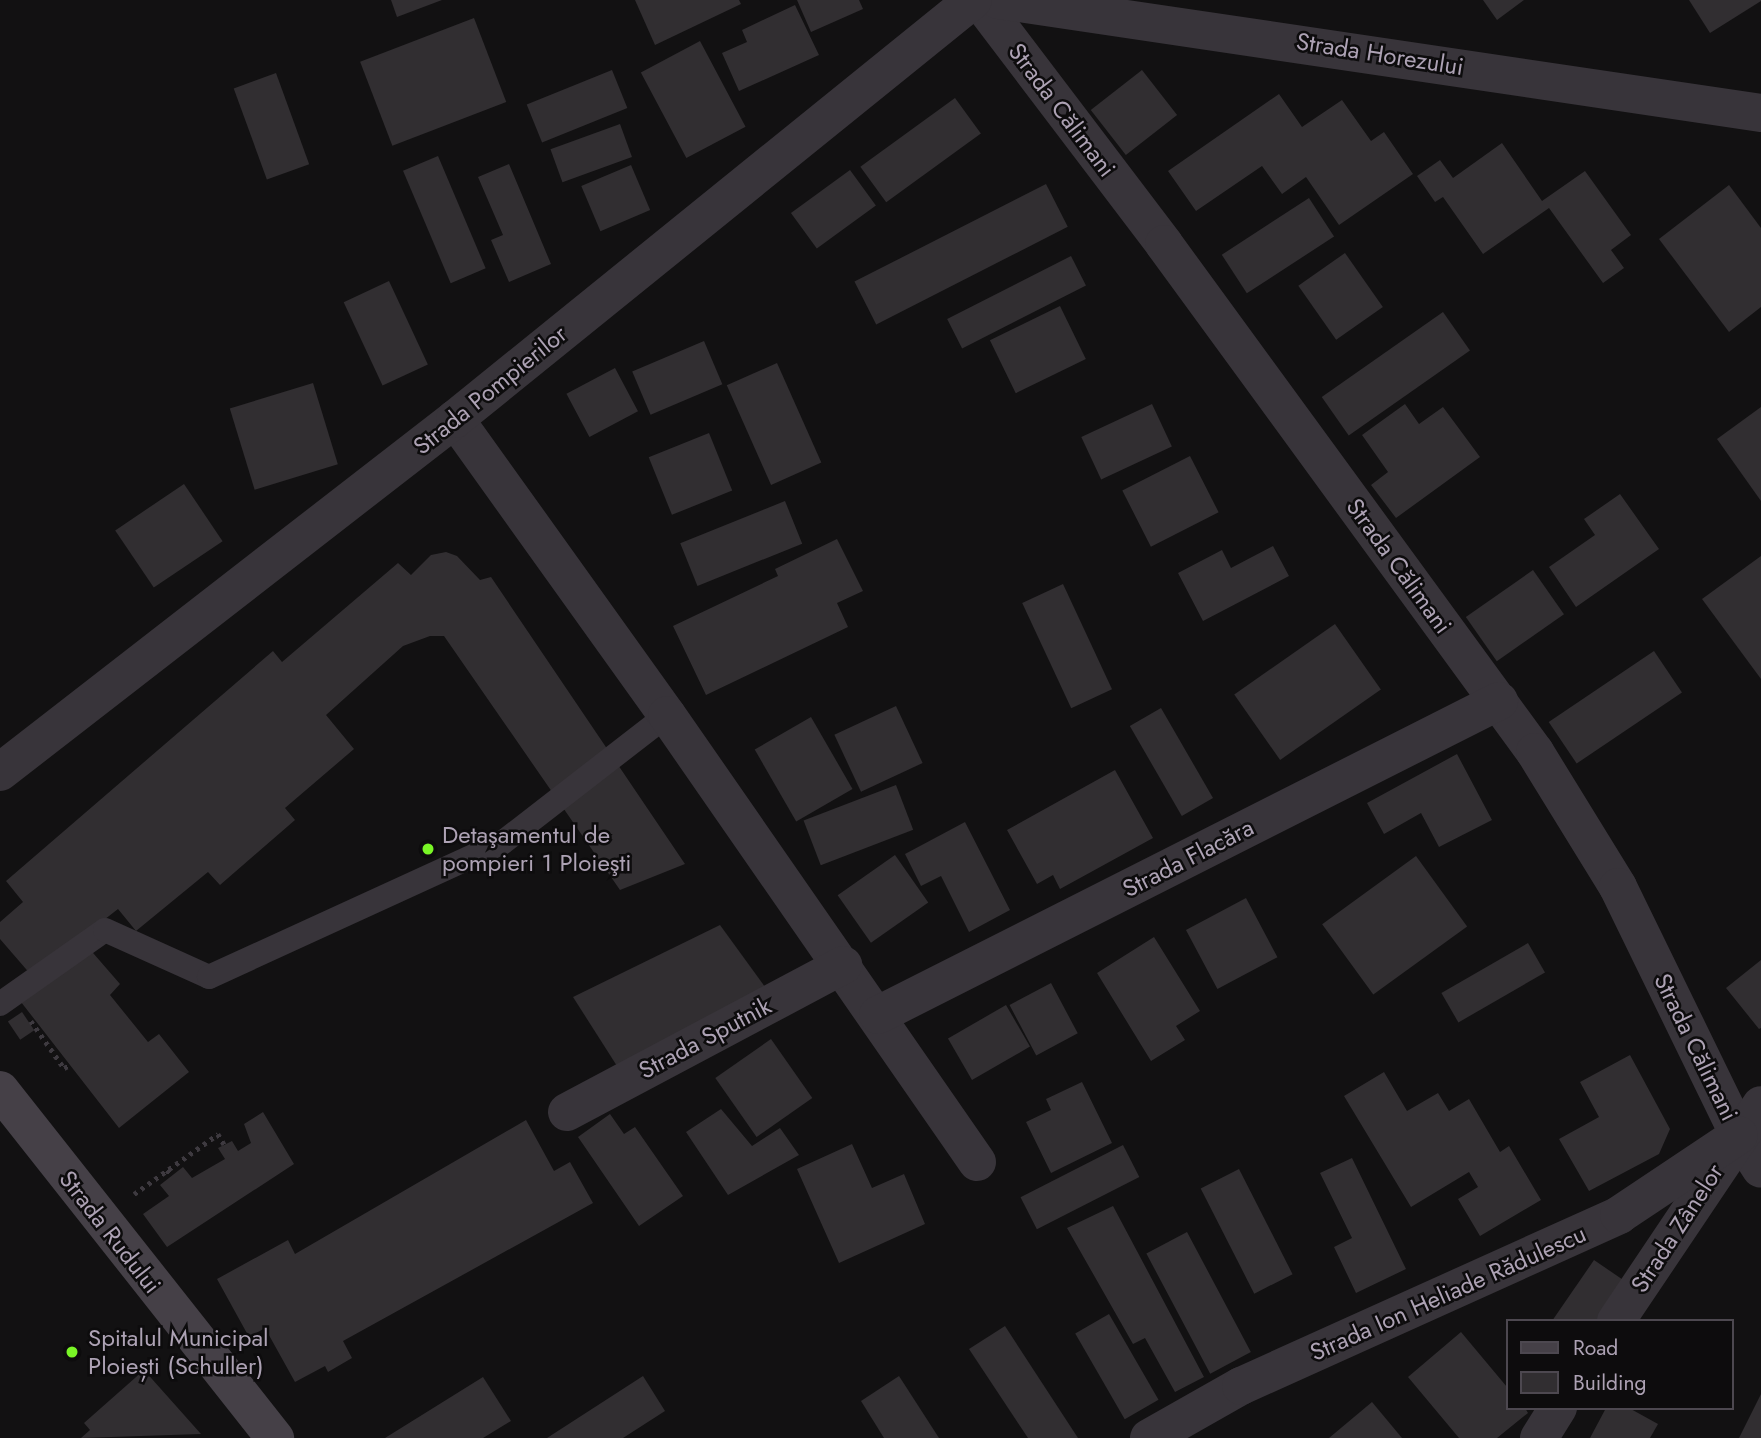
<!DOCTYPE html>
<meta charset="utf-8">
<style>
body{margin:0}
#map{position:relative;width:1761px;height:1438px;overflow:hidden;background:#121112;font-family:Jost,sans-serif}
div>[style]{position:absolute}
.building>*{inset:0;background:#312e31;transform-origin:0 0}
.path>*{height:4.5px;margin-top:-2.25px;transform-origin:0;background:repeating-linear-gradient(90deg,#3e3a40 0 3.5px,transparent 0 8.5px)}
.service>*{height:24px;margin:-12px;padding:0 12px;transform-origin:12px;border-radius:12px;background:#38343a}
.minor>*{height:38px;margin:-19px;padding:0 19px;transform-origin:19px;border-radius:19px;background:#38343a}
.tertiary>*{height:38px;margin:-19px;padding:0 19px;transform-origin:19px;border-radius:19px;background:#38343a}
.secondary>*{height:38px;margin:-19px;padding:0 19px;transform-origin:19px;border-radius:19px;background:#454047}
.dots>*{width:19px;height:19px;translate:-50% -50%;box-sizing:border-box;border:4px solid #0d0c0d;border-radius:50%}
span{translate:-50% -50%;white-space:nowrap;text-align:center;line-height:1.15;-webkit-text-stroke:5px #0d0c0d;paint-order:stroke}
.street-label{font-size:24px;color:#ada2b4}
.poi-label{font-size:24px;color:#ada2b4}
.left{translate:0 -50%;text-align:left}
.legend{position:absolute;left:1506px;top:1319px;width:228px;height:91px;box-sizing:border-box;background:#0d0c0d;border:2px solid #4d4850;margin:0;padding:9px 12px;list-style:none;font-size:21px;color:#ada2b4}
.legend li{display:flex;align-items:center;gap:14px;height:35px}
.legend b{width:35px;border:2px solid #4d4850}
</style>
<div id="map">
<div class="building">
<div style="clip-path:polygon(391px 0,442px 0,397px 17px)"></div>
<div style="clip-path:polygon(635px 0,739px 0,741px 4px,655px 45px)"></div>
<div style="clip-path:polygon(797px 0,859px 0,863px 9px,811px 32px)"></div>
<div style="clip-path:polygon(1483px 0,1524px 0,1497px 20px)"></div>
<div style="clip-path:polygon(1689px 0,1761px 0,1761px 1px,1710px 33px)"></div>
<div style="clip-path:polygon(795px 5px,819px 55px,739px 91px,722px 53px,747px 42px,742px 30px)"></div>
<div style="left:474px;top:18px;width:90px;height:122px;rotate:69deg"></div>
<div style="left:700px;top:41px;width:97px;height:67px;rotate:62deg"></div>
<div style="left:612px;top:70px;width:41px;height:92px;rotate:68deg"></div>
<div style="left:1142px;top:70px;width:57px;height:65px;rotate:52deg"></div>
<div style="left:276px;top:73px;width:97px;height:45px;rotate:70deg"></div>
<div style="clip-path:polygon(1279px 94px,1302px 127px,1342px 100px,1371px 141px,1384px 132px,1413px 174px,1339px 225px,1306px 177px,1282px 194px,1262px 166px,1196px 211px,1168px 171px)"></div>
<div style="left:955px;top:98px;width:44px;height:117px;rotate:54deg"></div>
<div style="left:620px;top:124px;width:35px;height:74px;rotate:70deg"></div>
<div style="clip-path:polygon(1502px 143px,1542px 201px,1585px 171px,1631px 235px,1611px 250px,1624px 268px,1603px 283px,1549px 208px,1483px 254px,1443px 197px,1435px 202px,1417px 176px,1440px 160px,1453px 178px)"></div>
<div style="left:438px;top:156px;width:122px;height:38px;rotate:67deg"></div>
<div style="clip-path:polygon(509px 164px,551px 264px,509px 282px,491px 240px,503px 235px,478px 177px)"></div>
<div style="left:631px;top:165px;width:49px;height:54px;rotate:67deg"></div>
<div style="left:850px;top:170px;width:44px;height:73px;rotate:54deg"></div>
<div style="left:1046px;top:184px;width:48px;height:215px;rotate:63deg"></div>
<div style="clip-path:polygon(1729px 185px,1761px 228px,1761px 307px,1729px 332px,1659px 239px)"></div>
<div style="left:1309px;top:198px;width:46px;height:104px;rotate:57deg"></div>
<div style="left:1345px;top:253px;width:66px;height:57px;rotate:55deg"></div>
<div style="left:1071px;top:256px;width:33px;height:139px;rotate:63deg"></div>
<div style="left:389px;top:281px;width:92px;height:50px;rotate:65deg"></div>
<div style="left:1060px;top:306px;width:59px;height:78px;rotate:64deg"></div>
<div style="left:1443px;top:312px;width:47px;height:148px;rotate:55deg"></div>
<div style="left:704px;top:341px;width:47px;height:78px;rotate:67deg"></div>
<div style="left:777px;top:363px;width:109px;height:55px;rotate:66deg"></div>
<div style="left:615px;top:368px;width:49px;height:55px;rotate:62deg"></div>
<div style="left:313px;top:383px;width:85px;height:87px;rotate:73deg"></div>
<div style="left:1152px;top:404px;width:47px;height:78px;rotate:65deg"></div>
<div style="clip-path:polygon(1405px 404px,1419px 424px,1443px 407px,1480px 457px,1396px 518px,1371px 485px,1388px 472px,1362px 435px)"></div>
<div style="clip-path:polygon(1761px 407px,1761px 501px,1717px 439px)"></div>
<div style="left:709px;top:433px;width:62px;height:65px;rotate:68deg"></div>
<div style="left:1190px;top:456px;width:63px;height:76px;rotate:63deg"></div>
<div style="left:184px;top:484px;width:69px;height:83px;rotate:56deg"></div>
<div style="clip-path:polygon(1620px 494px,1659px 549px,1576px 607px,1549px 567px,1595px 535px,1584px 519px)"></div>
<div style="left:785px;top:501px;width:46px;height:113px;rotate:68deg"></div>
<div style="clip-path:polygon(837px 539px,863px 591px,837px 603px,848px 627px,706px 695px,673px 626px,778px 576px,775px 569px)"></div>
<div style="clip-path:polygon(1273px 546px,1289px 576px,1203px 621px,1178px 573px,1222px 550px,1231px 568px)"></div>
<div style="clip-path:polygon(446px 552px,457px 556px,480px 580px,491px 577px,685px 864px,620px 890px,444px 636px,430px 636px,403px 646px,326px 715px,354px 749px,285px 808px,295px 820px,220px 885px,208px 872px,136px 931px,118px 909px,32px 976px,0 939px,0 922px,23px 902px,6px 881px,273px 651px,282px 662px,398px 563px,411px 575px,431px 555px)"></div>
<div style="clip-path:polygon(1761px 556px,1761px 679px,1702px 599px)"></div>
<div style="left:1533px;top:570px;width:54px;height:82px;rotate:55deg"></div>
<div style="left:1063px;top:584px;width:116px;height:45px;rotate:65deg"></div>
<div style="left:1335px;top:624px;width:80px;height:123px;rotate:55deg"></div>
<div style="left:1654px;top:651px;width:50px;height:127px;rotate:56deg"></div>
<div style="left:896px;top:706px;width:63px;height:68px;rotate:65deg"></div>
<div style="left:1161px;top:708px;width:104px;height:36px;rotate:60deg"></div>
<div style="left:811px;top:717px;width:83px;height:65px;rotate:60deg"></div>
<div style="clip-path:polygon(1457px 754px,1492px 820px,1439px 847px,1421px 813px,1384px 834px,1367px 803px)"></div>
<div style="clip-path:polygon(1115px 770px,1153px 838px,1060px 889px,1053px 875px,1037px 884px,1007px 830px)"></div>
<div style="left:896px;top:785px;width:48px;height:99px;rotate:69deg"></div>
<div style="clip-path:polygon(965px 822px,1010px 910px,969px 932px,941px 876px,921px 886px,905px 854px)"></div>
<div style="left:895px;top:855px;width:58px;height:70px;rotate:55deg"></div>
<div style="left:1416px;top:856px;width:87px;height:116px;rotate:54deg"></div>
<div style="left:1246px;top:898px;width:67px;height:68px;rotate:62deg"></div>
<div style="clip-path:polygon(720px 925px,765px 987px,617px 1066px,573px 997px)"></div>
<div style="clip-path:polygon(1154px 937px,1200px 1011px,1176px 1026px,1185px 1040px,1151px 1061px,1097px 973px)"></div>
<div style="left:1528px;top:943px;width:34px;height:100px;rotate:60deg"></div>
<div style="clip-path:polygon(87px 946px,120px 984px,110px 995px,148px 1042px,159px 1034px,189px 1072px,119px 1128px,21px 1002px)"></div>
<div style="clip-path:polygon(1761px 960px,1761px 1028px,1759px 1029px,1726px 988px)"></div>
<div style="left:1051px;top:983px;width:57px;height:47px;rotate:62deg"></div>
<div style="left:1006px;top:1005px;width:48px;height:67px;rotate:60deg"></div>
<div style="left:22px;top:1012px;width:22px;height:17px;rotate:56deg"></div>
<div style="left:771px;top:1039px;width:72px;height:68px;rotate:55deg"></div>
<div style="clip-path:polygon(1630px 1055px,1670px 1129px,1659px 1154px,1589px 1191px,1559px 1139px,1599px 1117px,1580px 1082px)"></div>
<div style="clip-path:polygon(1384px 1072px,1407px 1111px,1438px 1093px,1449px 1111px,1469px 1099px,1500px 1152px,1509px 1146px,1541px 1200px,1480px 1236px,1458px 1199px,1478px 1187px,1469px 1172px,1411px 1207px,1344px 1096px)"></div>
<div style="clip-path:polygon(1082px 1082px,1112px 1143px,1051px 1173px,1026px 1122px,1051px 1110px,1046px 1099px)"></div>
<div style="clip-path:polygon(721px 1109px,752px 1146px,780px 1128px,799px 1155px,728px 1195px,686px 1132px)"></div>
<div style="clip-path:polygon(263px 1112px,294px 1164px,167px 1247px,143px 1214px,169px 1196px,160px 1185px,183px 1167px,192px 1178px,225px 1159px,218px 1148px,232px 1141px,238px 1151px,251px 1143px,244px 1124px)"></div>
<div style="clip-path:polygon(610px 1114px,624px 1134px,635px 1127px,683px 1196px,639px 1226px,578px 1137px)"></div>
<div style="clip-path:polygon(526px 1120px,554px 1171px,570px 1162px,593px 1203px,343px 1341px,352px 1358px,328px 1372px,325px 1366px,295px 1382px,265px 1328px,249px 1337px,217px 1279px,288px 1240px,295px 1254px)"></div>
<div style="clip-path:polygon(852px 1144px,872px 1188px,904px 1174px,925px 1224px,839px 1263px,797px 1169px)"></div>
<div style="left:1123px;top:1145px;width:36px;height:115px;rotate:63deg"></div>
<div style="clip-path:polygon(1352px 1158px,1406px 1269px,1356px 1293px,1334px 1247px,1352px 1238px,1320px 1173px)"></div>
<div style="left:1239px;top:1169px;width:118px;height:43px;rotate:63deg"></div>
<div style="clip-path:polygon(1113px 1206px,1204px 1377px,1175px 1392px,1145px 1338px,1133px 1344px,1067px 1228px)"></div>
<div style="left:1187px;top:1232px;width:136px;height:46px;rotate:62deg"></div>
<div style="clip-path:polygon(1594px 1260px,1632px 1286px,1608px 1321px,1552px 1321px)"></div>
<div style="left:1109px;top:1314px;width:99px;height:39px;rotate:60deg"></div>
<div style="clip-path:polygon(1005px 1326px,1078px 1438px,1028px 1438px,969px 1349px)"></div>
<div style="clip-path:polygon(1461px 1332px,1507px 1387px,1507px 1408px,1525px 1408px,1528px 1413px,1497px 1438px,1459px 1438px,1408px 1377px)"></div>
<div style="clip-path:polygon(144px 1370px,201px 1434px,81px 1438px,90px 1430px,84px 1423px)"></div>
<div style="clip-path:polygon(643px 1376px,665px 1411px,623px 1438px,547px 1438px)"></div>
<div style="clip-path:polygon(899px 1376px,939px 1438px,884px 1438px,861px 1401px)"></div>
<div style="clip-path:polygon(483px 1377px,511px 1421px,483px 1438px,385px 1438px)"></div>
<div style="clip-path:polygon(1761px 1394px,1761px 1438px,1739px 1438px)"></div>
<div style="clip-path:polygon(1372px 1402px,1402px 1438px,1329px 1438px)"></div>
<div style="clip-path:polygon(1606px 1408px,1629px 1408px,1658px 1424px,1650px 1438px,1590px 1438px)"></div>
</div>
<div class="path">
<div style="left:31px;top:1021px;width:57px;rotate:54.9deg"></div>
<div style="left:64px;top:1068px;width:7px;rotate:-27deg"></div>
<div style="left:167px;top:1170px;width:8px;rotate:50deg"></div>
<div style="left:134px;top:1194px;width:103px;rotate:-35.5deg"></div>
<div style="left:218px;top:1134px;width:12px;rotate:59deg"></div>
</div>
<div class="service">
<div style="left:0;top:1004px;width:128px;rotate:-35.2deg"></div>
<div style="left:105px;top:930px;width:114px;rotate:24.3deg"></div>
<div style="left:209px;top:977px;width:322px;rotate:-24.6deg"></div>
<div style="left:502px;top:843px;width:209px;rotate:-37.8deg"></div>
</div>
<div class="minor">
<div style="left:979px;top:0;width:306px;rotate:52.8deg"></div>
<div style="left:1164px;top:244px;width:629px;rotate:53.86deg"></div>
<div style="left:1535px;top:752px;width:158px;rotate:58.4deg"></div>
<div style="left:1618px;top:887px;width:276px;rotate:64deg"></div>
<div style="left:1739px;top:1135px;width:40px;rotate:57.1deg"></div>
<div style="left:998px;top:0;width:771px;rotate:8.42deg"></div>
<div style="left:455px;top:419px;width:364px;rotate:54.4deg"></div>
<div style="left:667px;top:715px;width:544px;rotate:55.26deg"></div>
<div style="left:878px;top:1015px;width:696px;rotate:-26.82deg"></div>
<div style="left:567px;top:1112px;width:313px;rotate:-28deg"></div>
<div style="left:1616px;top:1321px;width:260px;rotate:-56.1deg"></div>
<div style="left:1149px;top:1438px;width:106px;rotate:-29.5deg"></div>
<div style="left:1241px;top:1386px;width:415px;rotate:-24.3deg"></div>
<div style="left:1619px;top:1215px;width:144px;rotate:-33.7deg"></div>
<div style="left:1539px;top:1438px;width:36px;rotate:-58deg"></div>
</div>
<div class="tertiary">
<div style="left:0;top:772px;width:576px;rotate:-37.81deg"></div>
<div style="left:455px;top:419px;width:666px;rotate:-38.97deg"></div>
</div>
<div class="secondary">
<div style="left:0;top:1090px;width:444px;rotate:51.7deg"></div>
</div>
<div class="dots">
<div style="left:428px;top:849px;background:#79f526"></div>
<div style="left:72px;top:1352px;background:#79f526"></div>
</div>
<div class="street-label">
<span style="left:1380px;top:54px;rotate:9deg">Strada Horezului</span>
<span style="left:1062px;top:110px;rotate:53deg">Strada Călimani</span>
<span style="left:490px;top:390px;rotate:-39deg">Strada Pompierilor</span>
<span style="left:1399px;top:566px;rotate:54deg">Strada Călimani</span>
<span style="left:1188px;top:858px;rotate:-27deg">Strada Flacăra</span>
<span style="left:705px;top:1038px;rotate:-28deg">Strada Sputnik</span>
<span style="left:1696px;top:1047px;rotate:64deg">Strada Călimani</span>
<span style="left:1677px;top:1228px;rotate:-57deg">Strada Zânelor</span>
<span style="left:110px;top:1232px;rotate:52deg">Strada Rudului</span>
<span style="left:1448px;top:1293px;rotate:-24deg">Strada Ion Heliade Rădulescu</span>
</div>
<div class="poi-label">
<span class="left" style="left:442px;top:849px">Detaşamentul de<br>pompieri 1 Ploieşti</span>
<span class="left" style="left:88px;top:1352px">Spitalul Municipal<br>Ploiești (Schuller)</span>
</div>
<ul class="legend">
<li><b style="height:9px;background:#454047"></b>Road</li>
<li><b style="height:19px;background:#312e31"></b>Building</li>
</ul>
</div>
